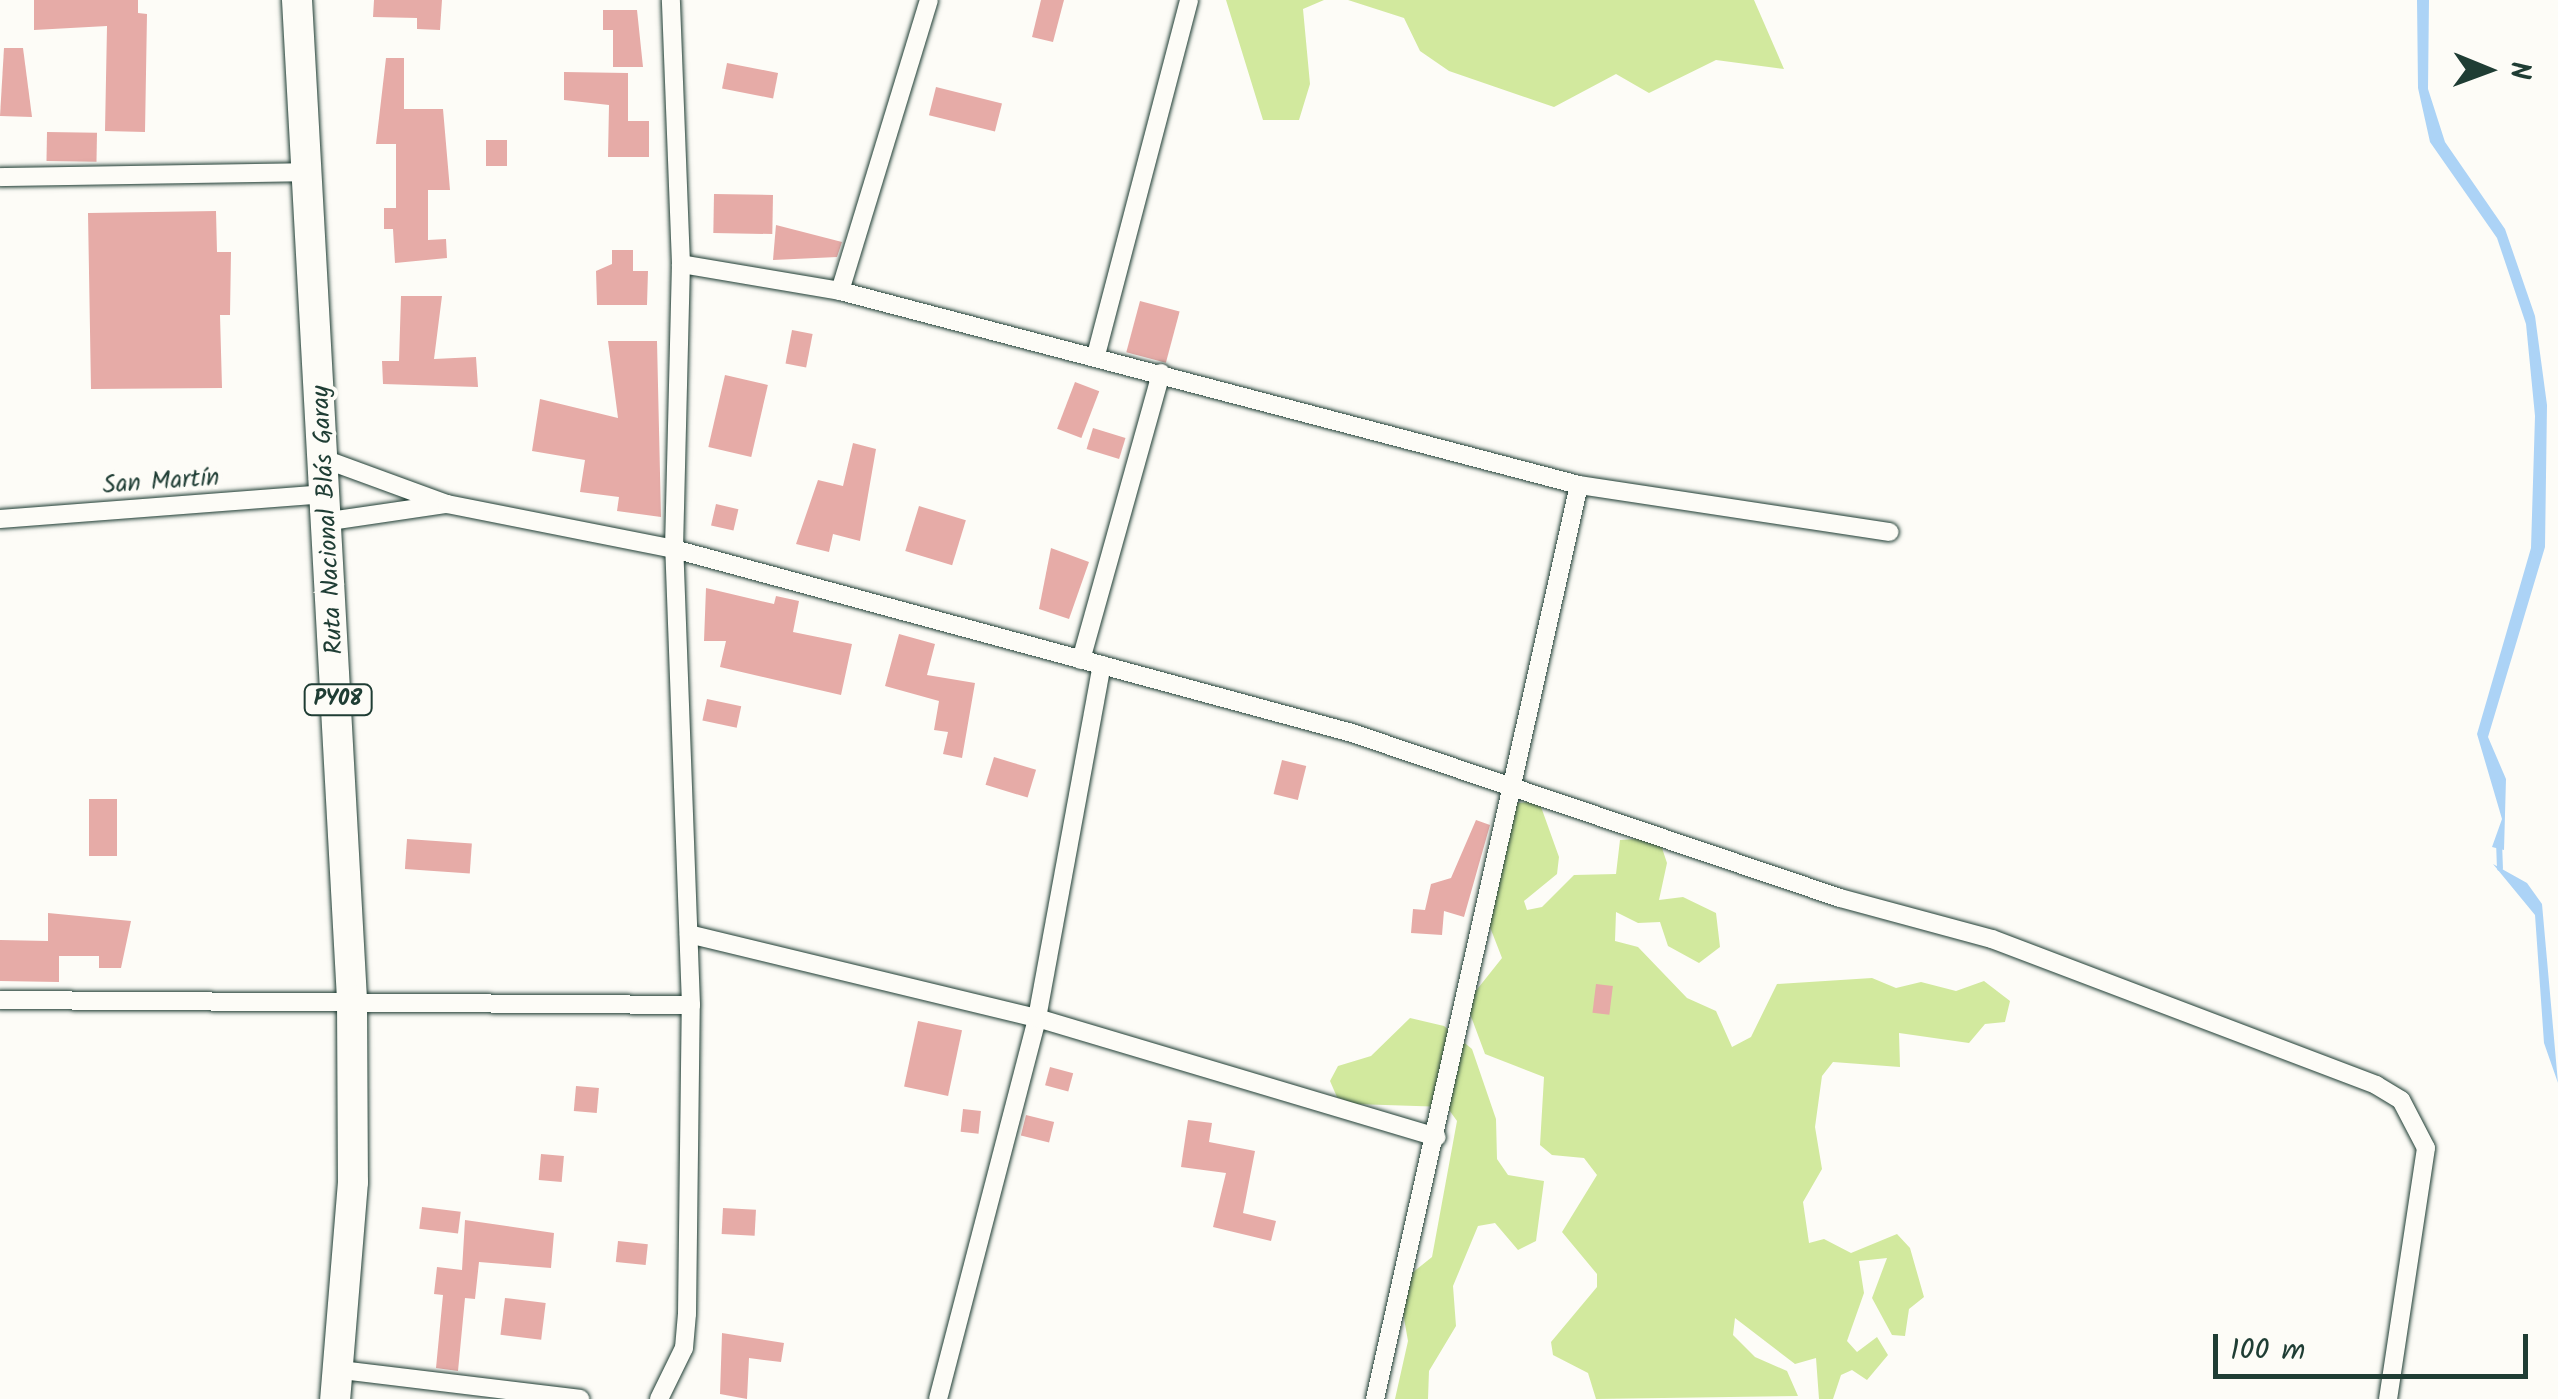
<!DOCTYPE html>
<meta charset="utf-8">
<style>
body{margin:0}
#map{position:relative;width:2558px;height:1399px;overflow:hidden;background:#fdfcf7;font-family:Kalam,sans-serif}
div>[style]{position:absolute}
.green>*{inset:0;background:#d2e99e}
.water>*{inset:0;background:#acd3f6}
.stream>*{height:6px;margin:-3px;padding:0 3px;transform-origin:3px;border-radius:3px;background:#acd3f6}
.building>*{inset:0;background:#e6aba7;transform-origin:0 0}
.roads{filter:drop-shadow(0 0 2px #1f3d34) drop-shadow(0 0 2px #1f3d34)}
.street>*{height:18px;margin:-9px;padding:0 9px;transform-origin:9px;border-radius:9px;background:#fdfcf7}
.highway>*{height:30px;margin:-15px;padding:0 15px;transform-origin:15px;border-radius:15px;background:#fdfcf7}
span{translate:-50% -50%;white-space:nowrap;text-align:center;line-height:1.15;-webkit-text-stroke:8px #fdfcf7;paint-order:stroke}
.shield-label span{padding:2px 8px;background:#fdfcf7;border:2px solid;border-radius:8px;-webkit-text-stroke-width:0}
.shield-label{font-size:22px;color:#1f3d34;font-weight:700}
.street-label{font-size:25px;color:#1f3d34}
.north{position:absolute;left:2438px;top:20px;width:100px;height:100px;-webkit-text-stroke:8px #fdfcf7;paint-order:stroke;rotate:91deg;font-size:28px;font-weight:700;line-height:40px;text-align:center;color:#1f3d34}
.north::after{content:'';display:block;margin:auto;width:35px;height:45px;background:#1f3d34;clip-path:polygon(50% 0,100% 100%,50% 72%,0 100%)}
.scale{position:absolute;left:2213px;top:1334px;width:315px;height:45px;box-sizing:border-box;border:5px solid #1f3d34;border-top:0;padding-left:12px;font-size:30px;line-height:35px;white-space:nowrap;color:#1f3d34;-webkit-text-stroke:8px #fdfcf7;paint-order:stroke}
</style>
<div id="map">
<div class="green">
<div style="clip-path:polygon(1226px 0,1324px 0,1303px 9px,1310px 84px,1299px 120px,1263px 120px)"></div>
<div style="clip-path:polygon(1348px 0,1754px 0,1784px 69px,1716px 60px,1649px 93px,1616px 74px,1554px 107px,1449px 71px,1420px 51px,1404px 18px)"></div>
<div style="clip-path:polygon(1530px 802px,1540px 804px,1559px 857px,1557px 874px,1524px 901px,1527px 910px,1542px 907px,1574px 875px,1616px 874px,1620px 840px,1651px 838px,1661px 845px,1667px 863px,1659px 900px,1683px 897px,1716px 913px,1720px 947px,1699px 963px,1668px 946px,1660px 922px,1638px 923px,1616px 912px,1615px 941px,1638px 947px,1687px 998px,1716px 1011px,1732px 1047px,1751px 1037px,1777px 984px,1872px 978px,1896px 988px,1921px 982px,1956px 991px,1984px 981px,2010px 1001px,2005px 1022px,1985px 1024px,1969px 1043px,1899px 1033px,1900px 1067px,1833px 1062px,1822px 1076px,1815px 1127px,1822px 1169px,1803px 1202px,1809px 1243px,1824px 1239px,1851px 1253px,1897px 1234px,1910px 1248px,1924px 1297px,1909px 1309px,1905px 1336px,1892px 1335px,1872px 1298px,1887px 1258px,1859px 1261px,1864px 1293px,1847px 1341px,1857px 1352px,1877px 1337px,1888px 1355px,1867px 1380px,1852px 1370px,1841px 1375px,1833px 1399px,1819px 1399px,1816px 1358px,1795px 1364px,1735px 1318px,1733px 1335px,1755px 1357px,1787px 1371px,1798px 1396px,1596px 1399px,1588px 1373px,1553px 1355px,1551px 1342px,1597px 1287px,1597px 1274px,1562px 1232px,1597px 1175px,1584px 1158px,1552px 1155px,1540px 1145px,1544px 1077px,1485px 1054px,1469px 1011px,1471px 997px,1502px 958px,1488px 922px,1512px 815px,1517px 803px)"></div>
<div style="clip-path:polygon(1410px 1018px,1444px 1026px,1472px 1049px,1496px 1119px,1497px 1159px,1508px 1175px,1544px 1181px,1536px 1241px,1518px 1250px,1495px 1223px,1478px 1226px,1453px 1286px,1456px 1326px,1429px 1371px,1428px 1399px,1395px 1399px,1408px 1341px,1400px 1296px,1407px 1277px,1432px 1257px,1457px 1121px,1447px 1107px,1354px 1104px,1337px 1097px,1330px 1081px,1338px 1066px,1371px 1056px)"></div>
</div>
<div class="water">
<div style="clip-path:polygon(2417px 0,2429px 0,2428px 89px,2445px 142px,2505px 229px,2535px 316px,2547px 405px,2545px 547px,2488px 737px,2506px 779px,2504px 850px,2492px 847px,2502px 819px,2477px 734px,2531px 548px,2535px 416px,2526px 324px,2497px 238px,2430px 142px,2418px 88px)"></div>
<div style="clip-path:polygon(2493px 864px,2527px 883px,2542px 904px,2558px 1083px,2544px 1043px,2535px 915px)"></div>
</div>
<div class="stream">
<div style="left:2499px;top:841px;width:27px;rotate:88deg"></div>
</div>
<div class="building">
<div style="clip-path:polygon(34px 0,138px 0,138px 13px,147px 14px,145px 132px,105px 131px,107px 26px,34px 30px)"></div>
<div style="clip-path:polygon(374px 0,442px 0,440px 30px,417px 29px,417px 18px,373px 17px)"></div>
<div style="clip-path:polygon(1041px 0,1064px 0,1053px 42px,1032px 37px)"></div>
<div style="clip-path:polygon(603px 10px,637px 10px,643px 67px,613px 67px,613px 30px,603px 30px)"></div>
<div style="clip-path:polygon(4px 48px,23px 48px,32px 117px,0 116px)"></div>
<div style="clip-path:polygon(386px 58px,404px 58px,404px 109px,443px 109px,450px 190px,428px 190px,428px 240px,446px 239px,447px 258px,395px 263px,393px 229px,384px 229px,384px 208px,396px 208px,396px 144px,376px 144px)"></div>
<div style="left:727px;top:63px;width:52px;height:26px;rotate:11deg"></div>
<div style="clip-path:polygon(564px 72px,628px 73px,628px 121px,649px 121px,649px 157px,608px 157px,609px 105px,564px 100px)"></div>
<div style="left:936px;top:87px;width:68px;height:29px;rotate:14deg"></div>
<div style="left:47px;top:132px;width:50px;height:29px;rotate:1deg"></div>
<div style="left:486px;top:140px;width:21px;height:26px"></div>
<div style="left:714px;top:194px;width:59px;height:39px;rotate:1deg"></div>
<div style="clip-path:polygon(216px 211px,217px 252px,231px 252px,230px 315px,220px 315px,222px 388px,91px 389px,88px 213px)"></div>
<div style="clip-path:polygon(776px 225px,842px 242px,837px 257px,773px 260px)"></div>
<div style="clip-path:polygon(612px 250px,633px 250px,633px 271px,648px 271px,647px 305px,597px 305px,596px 271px,612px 264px)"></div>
<div style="clip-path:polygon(401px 296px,442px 296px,434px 359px,476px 357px,478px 387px,383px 384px,382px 361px,399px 361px)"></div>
<div style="left:1140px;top:301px;width:41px;height:53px;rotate:15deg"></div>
<div style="left:792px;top:330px;width:21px;height:34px;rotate:11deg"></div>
<div style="clip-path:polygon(608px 341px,657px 341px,661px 517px,617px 511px,619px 497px,580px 492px,585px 460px,532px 451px,540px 399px,618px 418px)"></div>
<div style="left:725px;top:375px;width:44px;height:74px;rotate:13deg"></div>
<div style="left:1075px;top:382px;width:26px;height:50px;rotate:21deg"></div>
<div style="left:1093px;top:428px;width:34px;height:22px;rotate:17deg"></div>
<div style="clip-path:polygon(853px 443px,876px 449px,860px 541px,833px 534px,829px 552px,796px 544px,818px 480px,843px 486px)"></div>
<div style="left:716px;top:504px;width:23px;height:22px;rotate:13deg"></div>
<div style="left:919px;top:506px;width:49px;height:47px;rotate:17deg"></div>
<div style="clip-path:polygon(1051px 548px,1089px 562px,1069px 619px,1039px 609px)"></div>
<div style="clip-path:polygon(706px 588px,774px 604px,776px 596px,799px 601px,793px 632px,852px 644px,841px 695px,720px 667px,726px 641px,704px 641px)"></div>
<div style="clip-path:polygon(899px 634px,935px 644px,927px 675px,975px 683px,962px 758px,943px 754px,948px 732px,934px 730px,939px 701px,885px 686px)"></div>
<div style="left:707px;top:699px;width:35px;height:22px;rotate:12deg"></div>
<div style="left:994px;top:757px;width:44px;height:29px;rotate:17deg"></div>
<div style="left:1282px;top:760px;width:25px;height:35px;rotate:14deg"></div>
<div style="left:89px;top:799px;width:28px;height:57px"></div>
<div style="clip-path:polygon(1476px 820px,1490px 825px,1464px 917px,1444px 911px,1442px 935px,1411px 933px,1413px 909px,1425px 910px,1431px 884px,1451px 878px)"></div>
<div style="left:407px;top:839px;width:65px;height:30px;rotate:4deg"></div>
<div style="clip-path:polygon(48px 913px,131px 921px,121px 968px,99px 968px,99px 956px,59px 956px,59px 982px,0 981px,0 940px,48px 941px)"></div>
<div style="left:1596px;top:984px;width:17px;height:29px;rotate:7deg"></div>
<div style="left:918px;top:1021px;width:45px;height:67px;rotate:12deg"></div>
<div style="left:1050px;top:1067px;width:24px;height:19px;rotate:15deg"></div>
<div style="left:576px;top:1086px;width:23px;height:25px;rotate:5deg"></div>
<div style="left:963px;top:1109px;width:18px;height:23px;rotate:6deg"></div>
<div style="left:1026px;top:1115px;width:29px;height:21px;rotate:14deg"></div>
<div style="clip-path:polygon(1188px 1120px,1212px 1123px,1209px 1142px,1255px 1151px,1243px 1213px,1276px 1221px,1271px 1241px,1213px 1227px,1226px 1173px,1181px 1167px)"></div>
<div style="left:541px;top:1154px;width:23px;height:26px;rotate:5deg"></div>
<div style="left:422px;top:1207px;width:39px;height:22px;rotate:7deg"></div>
<div style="left:723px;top:1208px;width:33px;height:26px;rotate:3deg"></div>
<div style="clip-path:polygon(465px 1220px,554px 1233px,551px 1268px,479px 1262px,475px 1299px,465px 1298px,458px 1371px,436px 1368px,443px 1295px,434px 1294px,437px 1267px,462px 1270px)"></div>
<div style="left:618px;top:1241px;width:30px;height:21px;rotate:6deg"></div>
<div style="left:505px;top:1298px;width:41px;height:37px;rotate:7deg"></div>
<div style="clip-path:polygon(722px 1333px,784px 1343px,781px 1362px,749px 1358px,747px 1399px,720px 1394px)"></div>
</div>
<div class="roads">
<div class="street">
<div style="left:0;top:177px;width:308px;rotate:-0.9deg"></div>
<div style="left:681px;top:264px;width:161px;rotate:9.6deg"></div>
<div style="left:840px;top:291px;width:764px;rotate:14.71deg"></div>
<div style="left:1579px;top:485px;width:314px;rotate:8.6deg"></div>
<div style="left:840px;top:291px;width:304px;rotate:-73deg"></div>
<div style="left:1096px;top:355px;width:367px;rotate:-75.3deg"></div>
<div style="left:324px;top:459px;width:131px;rotate:20.1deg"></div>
<div style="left:0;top:519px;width:327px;rotate:-4.4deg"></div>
<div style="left:330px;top:521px;width:118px;rotate:-8.3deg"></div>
<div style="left:447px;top:504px;width:231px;rotate:11.2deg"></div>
<div style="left:674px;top:549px;width:703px;rotate:15.18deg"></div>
<div style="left:1352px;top:733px;width:515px;rotate:18.68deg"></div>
<div style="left:1840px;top:898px;width:157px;rotate:15.1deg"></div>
<div style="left:1992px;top:939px;width:411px;rotate:20.8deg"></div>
<div style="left:2376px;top:1085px;width:29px;rotate:31deg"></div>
<div style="left:2401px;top:1100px;width:54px;rotate:62.5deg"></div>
<div style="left:2426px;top:1148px;width:254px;rotate:98.6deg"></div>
<div style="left:1081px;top:660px;width:298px;rotate:-74.4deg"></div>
<div style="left:689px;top:934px;width:358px;rotate:13.6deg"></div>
<div style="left:1037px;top:1018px;width:417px;rotate:16.6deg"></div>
<div style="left:0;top:1000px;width:691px;rotate:0.41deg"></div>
<div style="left:341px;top:1370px;width:241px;rotate:6.9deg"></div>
<div style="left:659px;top:1399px;width:57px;rotate:-63.9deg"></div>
<div style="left:684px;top:1348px;width:34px;rotate:-85deg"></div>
<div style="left:687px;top:1314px;width:309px;rotate:-89.3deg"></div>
<div style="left:691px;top:1005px;width:456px;rotate:-92.1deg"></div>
<div style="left:674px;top:549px;width:285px;rotate:-88.6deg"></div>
<div style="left:681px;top:264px;width:264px;rotate:-92.2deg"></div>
<div style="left:938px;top:1399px;width:394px;rotate:-75.4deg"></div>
<div style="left:1037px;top:1018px;width:359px;rotate:-79.6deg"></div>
<div style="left:1375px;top:1399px;width:936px;rotate:-77.42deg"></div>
</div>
<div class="highway">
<div style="left:297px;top:0;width:1002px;rotate:86.85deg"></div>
<div style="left:352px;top:1000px;width:182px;rotate:89.7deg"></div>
<div style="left:353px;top:1182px;width:218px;rotate:94.7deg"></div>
</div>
</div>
<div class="shield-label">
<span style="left:338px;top:700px">PY08</span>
</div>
<div class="street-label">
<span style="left:161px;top:482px;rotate:-4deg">San Martín</span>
<span style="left:328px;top:520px;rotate:-93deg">Ruta Nacional Blás Garay</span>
</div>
<div class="north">N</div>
<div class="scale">100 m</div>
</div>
